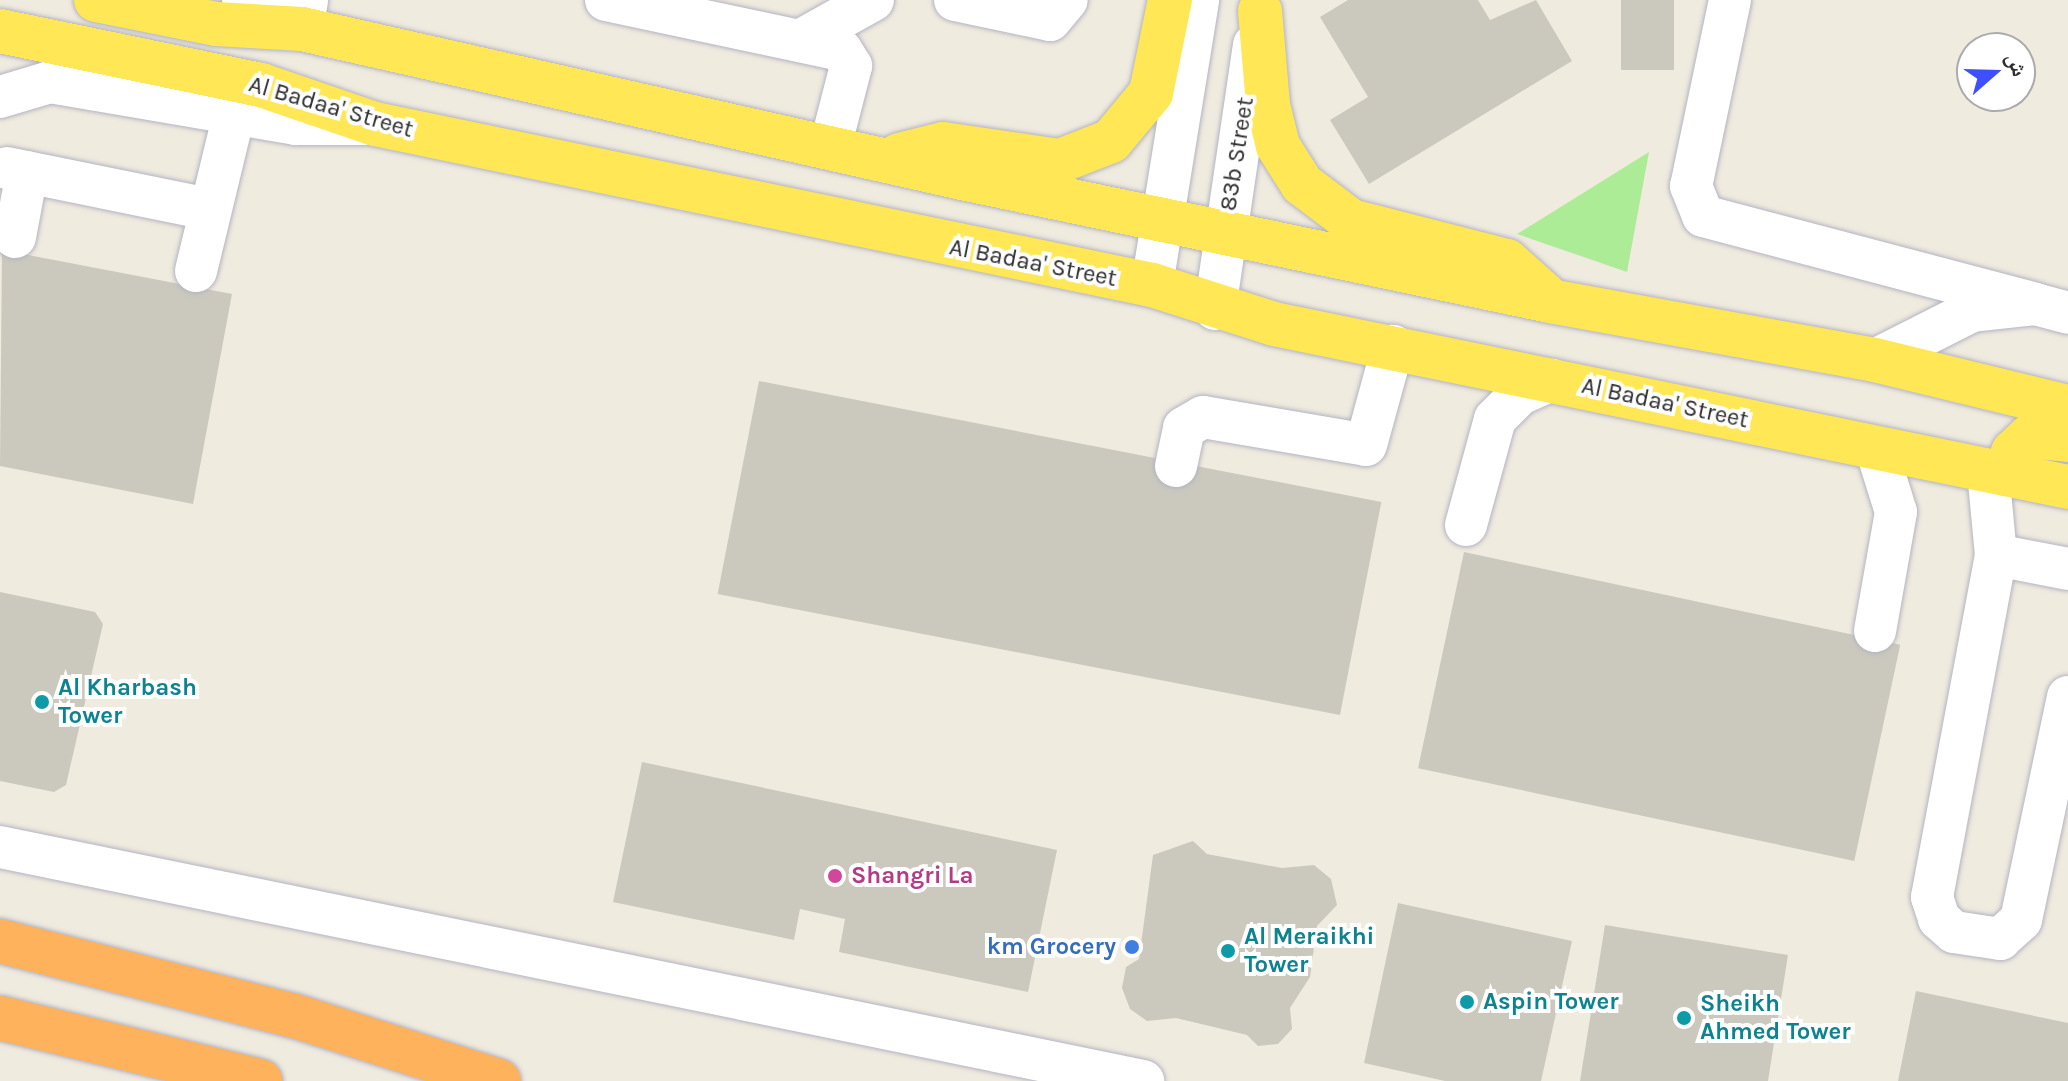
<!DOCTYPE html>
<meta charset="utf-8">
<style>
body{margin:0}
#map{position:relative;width:2068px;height:1081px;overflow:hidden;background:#f0ebdf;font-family:Karla,"Noto Naskh Arabic",sans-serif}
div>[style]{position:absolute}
.green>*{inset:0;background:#acec97}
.building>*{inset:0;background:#cbc9be;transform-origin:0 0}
.roads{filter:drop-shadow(0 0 2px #b3b4c2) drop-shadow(0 0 2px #b3b4c2)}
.minor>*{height:42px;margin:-21px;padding:0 21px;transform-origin:21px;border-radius:21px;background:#fff}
.major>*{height:44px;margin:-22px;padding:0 22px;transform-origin:22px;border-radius:22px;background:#ffe756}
.highway>*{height:44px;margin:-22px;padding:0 22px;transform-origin:22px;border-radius:22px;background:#ffb25c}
.dots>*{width:22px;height:22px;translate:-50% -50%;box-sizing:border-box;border:4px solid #fff;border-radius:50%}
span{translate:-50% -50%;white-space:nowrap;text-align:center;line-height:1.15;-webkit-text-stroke:8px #fff;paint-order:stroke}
.street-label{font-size:24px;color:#2e2e2e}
.culture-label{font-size:24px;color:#0d838f;font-weight:700}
.left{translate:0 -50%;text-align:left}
.hotel-label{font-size:24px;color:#b23c85;font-weight:700}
.shop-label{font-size:24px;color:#366cbe;font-weight:700}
.right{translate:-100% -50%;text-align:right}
.north{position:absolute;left:1956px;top:32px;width:80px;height:80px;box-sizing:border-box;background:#fff;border:2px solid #ababab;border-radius:50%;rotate:70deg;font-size:22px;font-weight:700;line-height:32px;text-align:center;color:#2e2e2e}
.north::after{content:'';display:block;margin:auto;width:28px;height:36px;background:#3e4fff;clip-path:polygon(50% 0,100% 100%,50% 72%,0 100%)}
</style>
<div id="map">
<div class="green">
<div style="clip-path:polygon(1649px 152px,1627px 272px,1517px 234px)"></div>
</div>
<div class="building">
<div style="clip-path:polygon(1348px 0,1478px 0,1490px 20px,1536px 0,1572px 61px,1369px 184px,1330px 120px,1368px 97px,1320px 17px)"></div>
<div style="left:1621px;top:0;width:53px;height:70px"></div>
<div style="clip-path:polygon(2px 250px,232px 294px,193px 504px,0 466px)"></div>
<div style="left:759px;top:381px;width:634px;height:217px;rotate:11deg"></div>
<div style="left:1464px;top:552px;width:446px;height:221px;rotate:12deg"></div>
<div style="clip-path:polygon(0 592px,95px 612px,103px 624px,66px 785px,54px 792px,0 781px)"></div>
<div style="clip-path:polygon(642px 762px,1057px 850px,1028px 992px,839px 952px,845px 919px,800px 909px,794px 940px,613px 902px)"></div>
<div style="clip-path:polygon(1193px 841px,1207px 854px,1282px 868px,1314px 865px,1331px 879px,1337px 905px,1317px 926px,1310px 977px,1290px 1008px,1292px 1029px,1278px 1044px,1258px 1046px,1247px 1035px,1176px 1018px,1147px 1021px,1130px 1009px,1122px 988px,1126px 967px,1139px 959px,1153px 855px)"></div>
<div style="clip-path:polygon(1398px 903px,1572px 941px,1541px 1081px,1445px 1081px,1364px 1063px)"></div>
<div style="clip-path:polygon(1605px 925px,1788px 955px,1768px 1081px,1580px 1081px)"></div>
<div style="clip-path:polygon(1916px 991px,2068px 1023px,2068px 1081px,1898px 1081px)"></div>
</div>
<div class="roads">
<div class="minor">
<div style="left:243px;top:0;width:66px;rotate:26.2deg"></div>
<div style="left:302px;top:29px;width:29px;rotate:-80deg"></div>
<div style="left:606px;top:0;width:240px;rotate:12deg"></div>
<div style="left:841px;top:50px;width:19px;rotate:58deg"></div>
<div style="left:851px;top:66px;width:84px;rotate:104.5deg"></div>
<div style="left:955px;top:0;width:97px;rotate:11.9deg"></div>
<div style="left:1050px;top:20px;width:26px;rotate:-50deg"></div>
<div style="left:1730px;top:0;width:190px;rotate:101.8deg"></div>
<div style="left:1691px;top:186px;width:32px;rotate:68deg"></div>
<div style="left:1703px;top:216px;width:343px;rotate:14.8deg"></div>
<div style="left:803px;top:39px;width:80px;rotate:-29.1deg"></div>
<div style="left:0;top:97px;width:52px;rotate:-16.7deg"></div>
<div style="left:50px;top:82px;width:250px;rotate:9.7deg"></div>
<div style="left:296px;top:124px;width:68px"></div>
<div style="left:7px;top:168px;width:206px;rotate:11.5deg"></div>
<div style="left:15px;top:237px;width:66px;rotate:-79.5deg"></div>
<div style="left:196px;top:271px;width:162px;rotate:-76.4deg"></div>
<div style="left:1152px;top:285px;width:289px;rotate:-80.8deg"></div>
<div style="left:1215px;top:309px;width:267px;rotate:-81.6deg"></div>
<div style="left:1875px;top:360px;width:109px;rotate:-26.8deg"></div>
<div style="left:1972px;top:311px;width:63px;rotate:-6.3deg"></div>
<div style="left:2035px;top:304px;width:34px;rotate:15deg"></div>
<div style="left:1176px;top:466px;width:39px;rotate:-78deg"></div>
<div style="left:1184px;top:428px;width:22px;rotate:-30deg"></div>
<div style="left:1203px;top:417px;width:165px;rotate:9.7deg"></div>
<div style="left:1366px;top:445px;width:103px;rotate:-74.7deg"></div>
<div style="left:1988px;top:471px;width:84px;rotate:84.6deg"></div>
<div style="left:1996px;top:555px;width:348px;rotate:100.6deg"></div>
<div style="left:1932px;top:897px;width:23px;rotate:72deg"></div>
<div style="left:1939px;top:919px;width:20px;rotate:41deg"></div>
<div style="left:1954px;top:932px;width:47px;rotate:8.7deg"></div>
<div style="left:2000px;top:939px;width:28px;rotate:-42deg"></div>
<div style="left:2021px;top:920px;width:228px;rotate:-78.1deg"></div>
<div style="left:1466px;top:525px;width:110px;rotate:-74.7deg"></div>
<div style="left:1495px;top:419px;width:35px;rotate:-45deg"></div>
<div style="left:1520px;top:394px;width:35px;rotate:-24deg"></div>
<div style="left:1996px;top:555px;width:73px;rotate:11deg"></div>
<div style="left:1875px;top:631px;width:121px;rotate:-80deg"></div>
<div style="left:1896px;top:512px;width:67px;rotate:-107.4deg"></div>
<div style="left:0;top:847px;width:1167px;rotate:11.57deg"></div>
</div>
<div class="major">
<div style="left:96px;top:0;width:122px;rotate:11.3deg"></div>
<div style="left:216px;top:24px;width:86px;rotate:3.3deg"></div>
<div style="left:302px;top:29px;width:677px;rotate:12.72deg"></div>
<div style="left:962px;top:178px;width:601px;rotate:11.81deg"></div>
<div style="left:1550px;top:301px;width:330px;rotate:10.3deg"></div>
<div style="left:1875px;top:360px;width:199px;rotate:13.7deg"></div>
<div style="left:1260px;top:11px;width:94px;rotate:85.1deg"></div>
<div style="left:1268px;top:105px;width:42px;rotate:76.3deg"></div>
<div style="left:1278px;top:146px;width:45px;rotate:57.7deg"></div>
<div style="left:1302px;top:184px;width:61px;rotate:37.1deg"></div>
<div style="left:1351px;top:221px;width:161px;rotate:14.4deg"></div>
<div style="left:1507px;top:261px;width:52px;rotate:41.9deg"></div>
<div style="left:0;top:31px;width:267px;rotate:11.7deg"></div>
<div style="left:261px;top:85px;width:120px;rotate:18.9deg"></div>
<div style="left:375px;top:124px;width:794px;rotate:11.71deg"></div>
<div style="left:1152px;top:285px;width:128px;rotate:17.7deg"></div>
<div style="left:1274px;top:324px;width:811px;rotate:11.6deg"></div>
<div style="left:899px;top:155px;width:45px;rotate:-14deg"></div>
<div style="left:943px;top:144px;width:118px;rotate:8.3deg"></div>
<div style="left:1060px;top:161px;width:55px;rotate:-21.4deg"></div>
<div style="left:1111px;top:141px;width:62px;rotate:-50.2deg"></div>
<div style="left:1151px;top:93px;width:95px;rotate:-78.5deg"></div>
<div style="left:2006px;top:474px;width:23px;rotate:-72deg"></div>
<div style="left:2013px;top:452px;width:23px;rotate:-43deg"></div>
<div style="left:2030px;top:436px;width:38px;rotate:6deg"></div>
</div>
<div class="highway">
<div style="left:0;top:941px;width:304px;rotate:14.3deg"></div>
<div style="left:295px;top:1016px;width:214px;rotate:17.7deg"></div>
<div style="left:0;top:1018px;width:268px;rotate:13.6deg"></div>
</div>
</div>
<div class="dots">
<div style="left:42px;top:702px;background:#0f9aa8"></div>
<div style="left:835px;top:876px;background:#d1479c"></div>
<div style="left:1132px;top:947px;background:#3f7fe0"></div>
<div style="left:1228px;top:951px;background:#0f9aa8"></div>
<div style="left:1467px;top:1002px;background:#0f9aa8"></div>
<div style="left:1684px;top:1018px;background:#0f9aa8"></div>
</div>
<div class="street-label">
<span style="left:331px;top:107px;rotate:16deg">Al Badaa' Street</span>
<span style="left:1237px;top:154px;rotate:-81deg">83b Street</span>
<span style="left:1033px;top:263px;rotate:11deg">Al Badaa' Street</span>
<span style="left:1665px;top:403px;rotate:12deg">Al Badaa' Street</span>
</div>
<div class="culture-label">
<span class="left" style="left:58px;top:702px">Al Kharbash<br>Tower</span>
<span class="left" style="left:1244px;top:951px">Al Meraikhi<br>Tower</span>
<span class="left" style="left:1483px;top:1002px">Aspin Tower</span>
<span class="left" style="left:1700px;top:1018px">Sheikh<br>Ahmed Tower</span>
</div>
<div class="hotel-label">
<span class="left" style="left:851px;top:876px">Shangri La</span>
</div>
<div class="shop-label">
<span class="right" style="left:1116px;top:947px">km Grocery</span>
</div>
<div class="north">ش</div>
</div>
